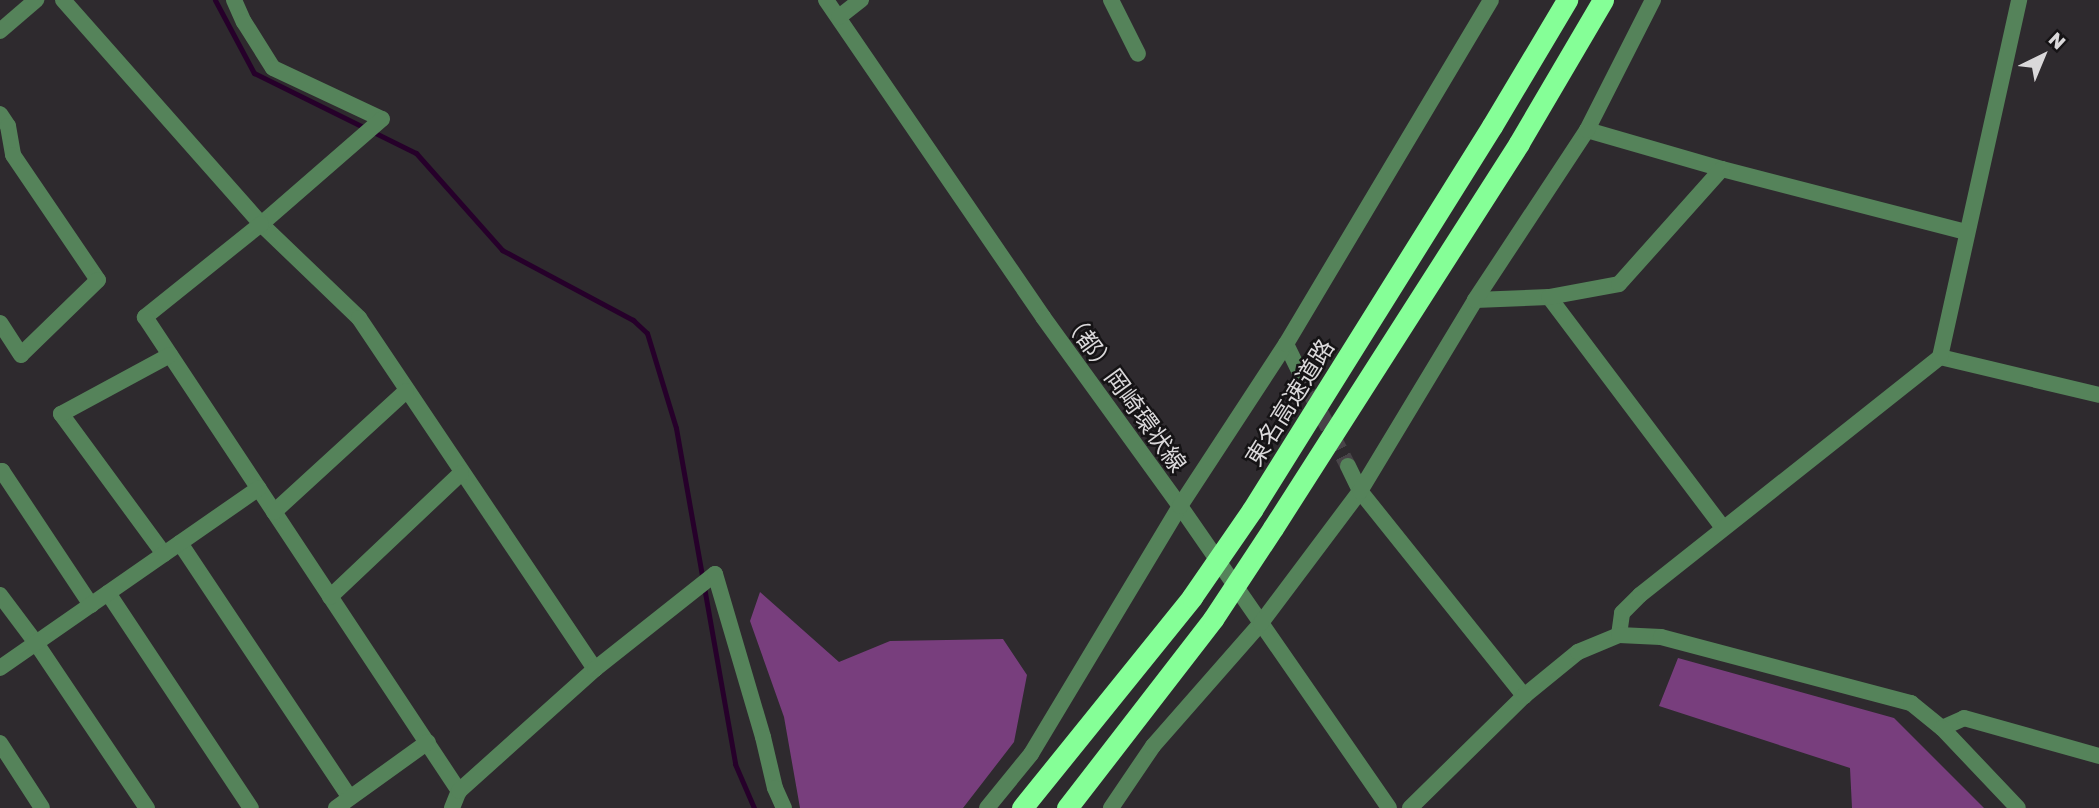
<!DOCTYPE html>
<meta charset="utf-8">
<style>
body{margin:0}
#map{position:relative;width:2099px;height:808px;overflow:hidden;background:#2e2a2e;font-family:"Golos Text","Noto Sans JP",sans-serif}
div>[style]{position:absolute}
.forest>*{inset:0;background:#783e7d}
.stream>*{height:5px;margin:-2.5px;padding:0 2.5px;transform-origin:2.5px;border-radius:2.5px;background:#26002a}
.minor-tunnel>*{height:16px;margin-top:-8px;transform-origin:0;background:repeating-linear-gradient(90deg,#484448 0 16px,transparent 0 24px)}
.minor>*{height:16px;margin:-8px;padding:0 8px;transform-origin:8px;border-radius:8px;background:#55835a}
.highway>*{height:21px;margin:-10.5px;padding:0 10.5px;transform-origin:10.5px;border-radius:10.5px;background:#85ff97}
.highway-bridge>*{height:21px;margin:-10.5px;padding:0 10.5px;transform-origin:10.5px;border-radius:10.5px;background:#85ff97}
span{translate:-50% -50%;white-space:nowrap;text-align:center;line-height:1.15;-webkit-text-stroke:5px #151315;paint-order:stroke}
.street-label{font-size:24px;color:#dad8da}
.north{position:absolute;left:2008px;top:21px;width:70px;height:70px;-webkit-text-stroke:5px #151315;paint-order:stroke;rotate:43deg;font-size:19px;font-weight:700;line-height:28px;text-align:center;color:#dad8da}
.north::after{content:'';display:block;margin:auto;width:24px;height:32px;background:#dad8da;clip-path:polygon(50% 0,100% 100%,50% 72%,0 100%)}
</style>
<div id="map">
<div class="forest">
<div style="clip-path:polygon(760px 592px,839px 662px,890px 641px,1003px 639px,1027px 675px,1014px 742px,963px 808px,800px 808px,784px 717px,750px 621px)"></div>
<div style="clip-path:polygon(1678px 658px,1894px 718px,1984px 808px,1852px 808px,1850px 768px,1659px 706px)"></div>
</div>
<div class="stream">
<div style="left:215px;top:0;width:83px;rotate:61.9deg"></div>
<div style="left:254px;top:73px;width:181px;rotate:26.3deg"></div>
<div style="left:416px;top:153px;width:130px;rotate:48.4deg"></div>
<div style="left:502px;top:250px;width:149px;rotate:28.1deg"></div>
<div style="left:633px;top:320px;width:19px;rotate:43deg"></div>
<div style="left:647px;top:333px;width:99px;rotate:73deg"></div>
<div style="left:676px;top:428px;width:341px;rotate:80deg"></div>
<div style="left:735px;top:764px;width:48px;rotate:66.6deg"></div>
</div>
<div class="minor-tunnel">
<div style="left:1299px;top:371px;width:107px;rotate:62.7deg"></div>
</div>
<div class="minor">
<div style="left:63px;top:0;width:299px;rotate:48.5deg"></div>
<div style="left:261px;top:224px;width:136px;rotate:43.8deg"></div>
<div style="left:359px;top:318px;width:423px;rotate:56.1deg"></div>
<div style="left:234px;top:0;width:24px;rotate:66deg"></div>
<div style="left:244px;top:22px;width:54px;rotate:57.8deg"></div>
<div style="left:273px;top:68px;width:120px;rotate:25.1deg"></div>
<div style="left:382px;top:119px;width:160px;rotate:139deg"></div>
<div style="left:261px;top:224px;width:149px;rotate:141.3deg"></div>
<div style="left:145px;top:317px;width:569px;rotate:56.48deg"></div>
<div style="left:826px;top:0;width:384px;rotate:55.6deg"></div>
<div style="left:1043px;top:317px;width:233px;rotate:54.1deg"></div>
<div style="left:1180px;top:506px;width:367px;rotate:55.3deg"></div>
<div style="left:1111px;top:0;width:60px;rotate:63.4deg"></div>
<div style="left:839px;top:17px;width:28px;rotate:-38deg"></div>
<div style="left:0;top:31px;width:48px;rotate:-40.7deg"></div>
<div style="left:0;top:114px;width:14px;rotate:56deg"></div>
<div style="left:8px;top:126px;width:29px;rotate:80deg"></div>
<div style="left:13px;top:155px;width:151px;rotate:55.8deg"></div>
<div style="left:98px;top:280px;width:107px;rotate:135.8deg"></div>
<div style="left:21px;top:355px;width:38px;rotate:-123deg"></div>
<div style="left:1587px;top:130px;width:141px;rotate:16.1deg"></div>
<div style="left:1722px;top:169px;width:252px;rotate:14.5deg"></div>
<div style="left:1549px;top:297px;width:289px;rotate:53deg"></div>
<div style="left:1475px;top:300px;width:74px;rotate:-2.3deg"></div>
<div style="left:1549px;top:297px;width:71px;rotate:-10.5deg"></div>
<div style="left:1619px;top:284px;width:154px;rotate:-48.2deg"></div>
<div style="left:1286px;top:344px;width:30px;rotate:64deg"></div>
<div style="left:1940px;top:357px;width:163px;rotate:13.4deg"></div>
<div style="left:1348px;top:466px;width:28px;rotate:64deg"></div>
<div style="left:1360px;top:491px;width:263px;rotate:51.3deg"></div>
<div style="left:0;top:473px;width:3px;rotate:-45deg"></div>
<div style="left:2px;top:471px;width:161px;rotate:56.4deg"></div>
<div style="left:274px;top:512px;width:179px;rotate:-42.5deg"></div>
<div style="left:180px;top:543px;width:306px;rotate:56.3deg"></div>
<div style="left:164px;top:554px;width:174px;rotate:-126.3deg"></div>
<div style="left:61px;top:414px;width:124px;rotate:-28.4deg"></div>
<div style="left:108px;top:593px;width:258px;rotate:56.4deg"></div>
<div style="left:0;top:595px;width:60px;rotate:53.1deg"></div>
<div style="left:36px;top:643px;width:199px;rotate:56.1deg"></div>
<div style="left:330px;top:597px;width:180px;rotate:-43.4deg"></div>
<div style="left:1619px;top:635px;width:22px;rotate:-82deg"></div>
<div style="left:1622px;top:613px;width:25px;rotate:-45deg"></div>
<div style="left:1640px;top:595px;width:383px;rotate:-38.4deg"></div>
<div style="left:1940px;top:357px;width:366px;rotate:-77.5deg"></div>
<div style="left:0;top:668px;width:315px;rotate:-34.8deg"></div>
<div style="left:1942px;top:728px;width:24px;rotate:-24deg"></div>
<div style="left:1964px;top:718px;width:140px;rotate:15.7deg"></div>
<div style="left:0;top:743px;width:77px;rotate:57.1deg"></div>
<div style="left:336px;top:808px;width:113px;rotate:-35.7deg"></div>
<div style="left:452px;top:808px;width:18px;rotate:-68deg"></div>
<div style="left:459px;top:791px;width:183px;rotate:-41.9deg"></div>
<div style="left:595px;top:669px;width:153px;rotate:-38.4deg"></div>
<div style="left:715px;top:574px;width:170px;rotate:73.6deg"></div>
<div style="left:763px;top:737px;width:52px;rotate:76.8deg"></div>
<div style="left:775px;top:788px;width:22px;rotate:66deg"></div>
<div style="left:987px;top:808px;width:70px;rotate:-50.8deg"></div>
<div style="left:1031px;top:754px;width:289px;rotate:-59deg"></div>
<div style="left:1180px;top:506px;width:194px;rotate:-56.8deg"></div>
<div style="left:1286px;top:344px;width:400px;rotate:-59.2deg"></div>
<div style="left:1111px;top:808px;width:75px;rotate:-55.9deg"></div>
<div style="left:1153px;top:746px;width:164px;rotate:-48.7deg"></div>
<div style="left:1261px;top:623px;width:165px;rotate:-53.1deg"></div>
<div style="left:1360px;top:491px;width:223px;rotate:-58.9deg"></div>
<div style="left:1475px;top:300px;width:204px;rotate:-56.6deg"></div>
<div style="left:1587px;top:130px;width:146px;rotate:-63.1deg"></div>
<div style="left:1410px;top:808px;width:160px;rotate:-44.5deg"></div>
<div style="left:1524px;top:696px;width:70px;rotate:-39.2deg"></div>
<div style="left:1578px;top:652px;width:44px;rotate:-22.5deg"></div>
<div style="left:1619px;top:635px;width:42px;rotate:2.7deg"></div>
<div style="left:1661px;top:637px;width:259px;rotate:14.8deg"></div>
<div style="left:1911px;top:703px;width:40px;rotate:39deg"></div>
<div style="left:1942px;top:728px;width:110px;rotate:46.5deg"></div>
</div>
<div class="highway">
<div style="left:1252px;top:510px;width:453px;rotate:-58deg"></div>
<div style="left:1492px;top:126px;width:147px;rotate:-59.2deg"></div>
<div style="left:1273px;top:528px;width:457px;rotate:-57.4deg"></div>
<div style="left:1519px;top:143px;width:166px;rotate:-59.6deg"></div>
<div style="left:1022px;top:808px;width:271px;rotate:-51.1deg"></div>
<div style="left:1067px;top:808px;width:239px;rotate:-52.3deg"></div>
</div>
<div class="highway-bridge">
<div style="left:1192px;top:597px;width:106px;rotate:-55.4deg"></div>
<div style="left:1213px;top:619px;width:109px;rotate:-56.6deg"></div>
</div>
<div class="street-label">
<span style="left:1125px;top:391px;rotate:54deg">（都）岡崎環状線</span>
<span style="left:1289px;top:402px;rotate:-58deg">東名高速道路</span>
</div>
<div class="north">N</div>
</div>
